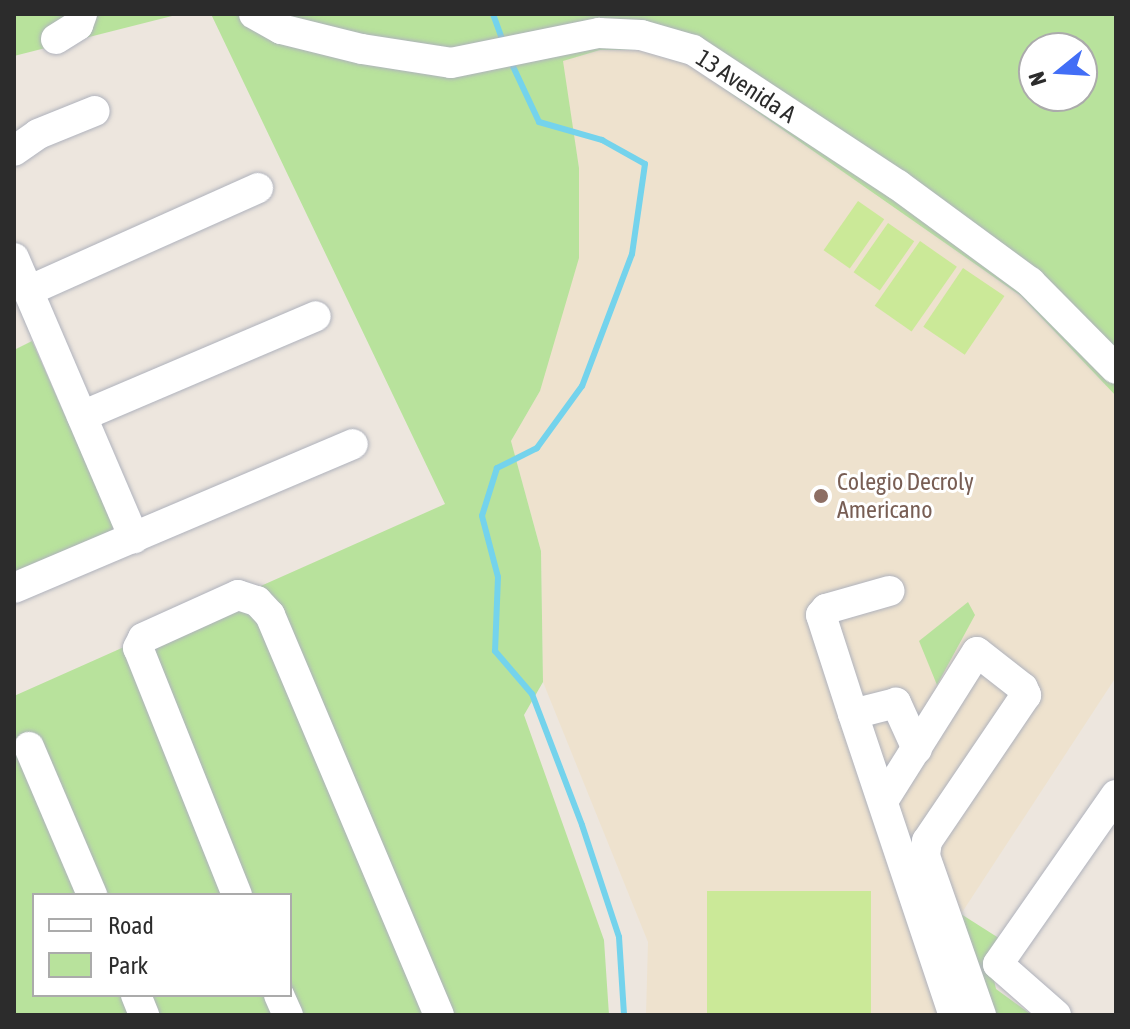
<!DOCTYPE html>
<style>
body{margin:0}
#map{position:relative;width:1130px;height:1029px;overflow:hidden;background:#ede6de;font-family:"Asap Condensed",sans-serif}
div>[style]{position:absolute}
.education>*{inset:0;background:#eee2ce}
.green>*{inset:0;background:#b8e29c}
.pitch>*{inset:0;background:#cbe998;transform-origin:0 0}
.stream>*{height:6px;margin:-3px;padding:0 3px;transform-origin:3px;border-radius:3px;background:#74d3ec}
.roads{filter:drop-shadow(0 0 2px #afb2bc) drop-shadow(0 0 2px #afb2bc)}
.minor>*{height:30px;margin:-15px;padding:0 15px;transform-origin:15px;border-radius:15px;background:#fff}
.dots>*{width:22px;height:22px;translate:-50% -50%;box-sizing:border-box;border:4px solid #fff;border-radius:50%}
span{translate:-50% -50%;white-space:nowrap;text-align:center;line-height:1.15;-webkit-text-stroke:6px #fff;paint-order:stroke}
.street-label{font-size:24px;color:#2c2c2c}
.education-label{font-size:24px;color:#785e54}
.left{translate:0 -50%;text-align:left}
.frame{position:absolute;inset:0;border:16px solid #2c2c2c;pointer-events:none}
.legend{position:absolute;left:32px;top:893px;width:260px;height:104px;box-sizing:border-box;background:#fff;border:2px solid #ababab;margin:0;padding:10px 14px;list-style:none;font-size:24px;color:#2c2c2c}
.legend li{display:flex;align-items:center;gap:16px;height:40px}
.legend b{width:40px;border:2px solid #ababab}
.north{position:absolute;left:1018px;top:32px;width:80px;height:80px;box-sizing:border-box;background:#fff;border:2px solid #ababab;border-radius:50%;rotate:252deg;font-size:22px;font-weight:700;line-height:32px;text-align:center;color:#2c2c2c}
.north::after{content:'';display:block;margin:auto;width:28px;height:36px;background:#426ef6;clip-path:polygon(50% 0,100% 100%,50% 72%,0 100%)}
</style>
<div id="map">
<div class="education">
<div style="clip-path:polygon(600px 50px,642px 50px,690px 65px,1021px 296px,1116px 396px,1116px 677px,961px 914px,996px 1015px,646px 1015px,648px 942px,543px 682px,541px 551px,511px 441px,540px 391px,579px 168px,562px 61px)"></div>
</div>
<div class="green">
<div style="clip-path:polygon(14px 14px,180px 14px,14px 56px)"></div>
<div style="clip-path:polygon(evenodd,211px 14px,1116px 14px,1116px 396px,1021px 296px,690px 65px,642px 50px,600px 50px,563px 61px,579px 168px,579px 258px,540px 391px,511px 441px,541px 551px,543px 682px,524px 715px,604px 940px,609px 1015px,14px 1015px,14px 696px,445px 504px,211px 14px,1034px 48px,1082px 48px,1082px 96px,1034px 96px,1034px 48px,211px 14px,34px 895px,290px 895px,290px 995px,34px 995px,34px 895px)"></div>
<div style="clip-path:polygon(32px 341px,123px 546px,14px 597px,14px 350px)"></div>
<div style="clip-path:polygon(968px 602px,975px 615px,937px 685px,919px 641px)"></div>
<div style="clip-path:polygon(961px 914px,1005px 942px,991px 966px,996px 989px,1032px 1015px,996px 1015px)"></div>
</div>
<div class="pitch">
<div style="left:858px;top:201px;width:32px;height:60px;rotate:35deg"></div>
<div style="left:888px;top:223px;width:32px;height:60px;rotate:35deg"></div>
<div style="left:920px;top:241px;width:45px;height:79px;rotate:35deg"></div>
<div style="left:963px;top:268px;width:50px;height:71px;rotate:34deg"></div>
<div style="left:871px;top:891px;width:124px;height:164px;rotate:90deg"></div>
</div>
<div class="stream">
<div style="left:493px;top:14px;width:30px;rotate:70deg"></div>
<div style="left:510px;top:60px;width:68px;rotate:64.9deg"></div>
<div style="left:539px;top:122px;width:66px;rotate:15.9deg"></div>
<div style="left:602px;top:140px;width:49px;rotate:29.2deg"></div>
<div style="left:645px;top:164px;width:91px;rotate:98.2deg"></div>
<div style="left:632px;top:254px;width:141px;rotate:110.7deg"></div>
<div style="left:582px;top:386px;width:77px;rotate:126deg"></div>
<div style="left:537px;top:448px;width:45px;rotate:153.4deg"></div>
<div style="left:497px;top:468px;width:50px;rotate:107.4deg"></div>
<div style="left:482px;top:516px;width:63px;rotate:75.3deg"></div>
<div style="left:498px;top:577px;width:74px;rotate:92.3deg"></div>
<div style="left:495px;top:651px;width:57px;rotate:49.3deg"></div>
<div style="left:532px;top:694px;width:140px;rotate:69.1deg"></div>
<div style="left:582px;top:825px;width:118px;rotate:71.7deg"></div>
<div style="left:619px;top:937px;width:78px;rotate:86.3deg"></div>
</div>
<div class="roads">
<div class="minor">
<div style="left:254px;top:14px;width:31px;rotate:29deg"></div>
<div style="left:281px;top:29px;width:83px;rotate:13.9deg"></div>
<div style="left:362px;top:49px;width:90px;rotate:8.9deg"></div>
<div style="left:451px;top:63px;width:151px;rotate:-11.5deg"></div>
<div style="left:599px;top:33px;width:42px;rotate:2.7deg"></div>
<div style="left:641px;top:35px;width:54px;rotate:16.1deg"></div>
<div style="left:693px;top:50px;width:245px;rotate:33.4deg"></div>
<div style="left:898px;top:185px;width:164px;rotate:36.3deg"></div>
<div style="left:1030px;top:282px;width:122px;rotate:45.3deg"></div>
<div style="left:56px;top:39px;width:26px;rotate:-32deg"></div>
<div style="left:78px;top:25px;width:12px;rotate:-70deg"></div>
<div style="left:14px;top:151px;width:29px;rotate:-35deg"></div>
<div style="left:38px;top:134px;width:61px;rotate:-22deg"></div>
<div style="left:14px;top:258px;width:305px;rotate:66.8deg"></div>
<div style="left:28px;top:291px;width:252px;rotate:-24.1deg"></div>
<div style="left:82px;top:416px;width:254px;rotate:-23.1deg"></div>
<div style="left:14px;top:588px;width:368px;rotate:-23deg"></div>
<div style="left:853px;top:714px;width:104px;rotate:-107.9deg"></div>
<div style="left:821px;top:615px;width:8px;rotate:-50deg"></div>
<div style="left:826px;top:609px;width:66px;rotate:-15.9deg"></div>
<div style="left:29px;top:747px;width:161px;rotate:66.9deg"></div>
<div style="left:917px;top:749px;width:51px;rotate:-114.5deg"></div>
<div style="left:896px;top:703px;width:44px;rotate:165.7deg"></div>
<div style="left:853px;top:714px;width:317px;rotate:71.5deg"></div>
<div style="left:883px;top:801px;width:176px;rotate:-57.8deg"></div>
<div style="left:977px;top:652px;width:58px;rotate:38deg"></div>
<div style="left:1023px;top:688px;width:8px;rotate:67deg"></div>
<div style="left:1026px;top:695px;width:176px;rotate:124.1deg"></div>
<div style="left:927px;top:841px;width:15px;rotate:98deg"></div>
<div style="left:925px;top:856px;width:169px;rotate:70.6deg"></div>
<div style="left:237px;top:895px;width:266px;rotate:-111.8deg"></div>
<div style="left:138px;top:648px;width:11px;rotate:-63deg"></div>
<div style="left:143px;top:638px;width:104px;rotate:-24.4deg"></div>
<div style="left:238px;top:595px;width:20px;rotate:18deg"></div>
<div style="left:257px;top:601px;width:19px;rotate:47deg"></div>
<div style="left:270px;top:615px;width:434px;rotate:67.1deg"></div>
<div style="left:136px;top:995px;width:22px;rotate:68deg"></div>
<div style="left:279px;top:995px;width:22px;rotate:66deg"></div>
<div style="left:1056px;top:1015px;width:77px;rotate:-138.7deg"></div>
<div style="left:998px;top:964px;width:206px;rotate:-55.1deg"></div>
</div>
</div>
<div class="dots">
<div style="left:821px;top:496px;background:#8d6e63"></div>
</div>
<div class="street-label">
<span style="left:746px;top:86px;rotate:33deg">13 Avenida A</span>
</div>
<div class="education-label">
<span class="left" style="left:837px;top:496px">Colegio Decroly<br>Americano</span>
</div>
<div class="frame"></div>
<ul class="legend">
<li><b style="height:10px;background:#fff"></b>Road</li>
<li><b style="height:22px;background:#b8e29c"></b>Park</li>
</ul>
<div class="north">N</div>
</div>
